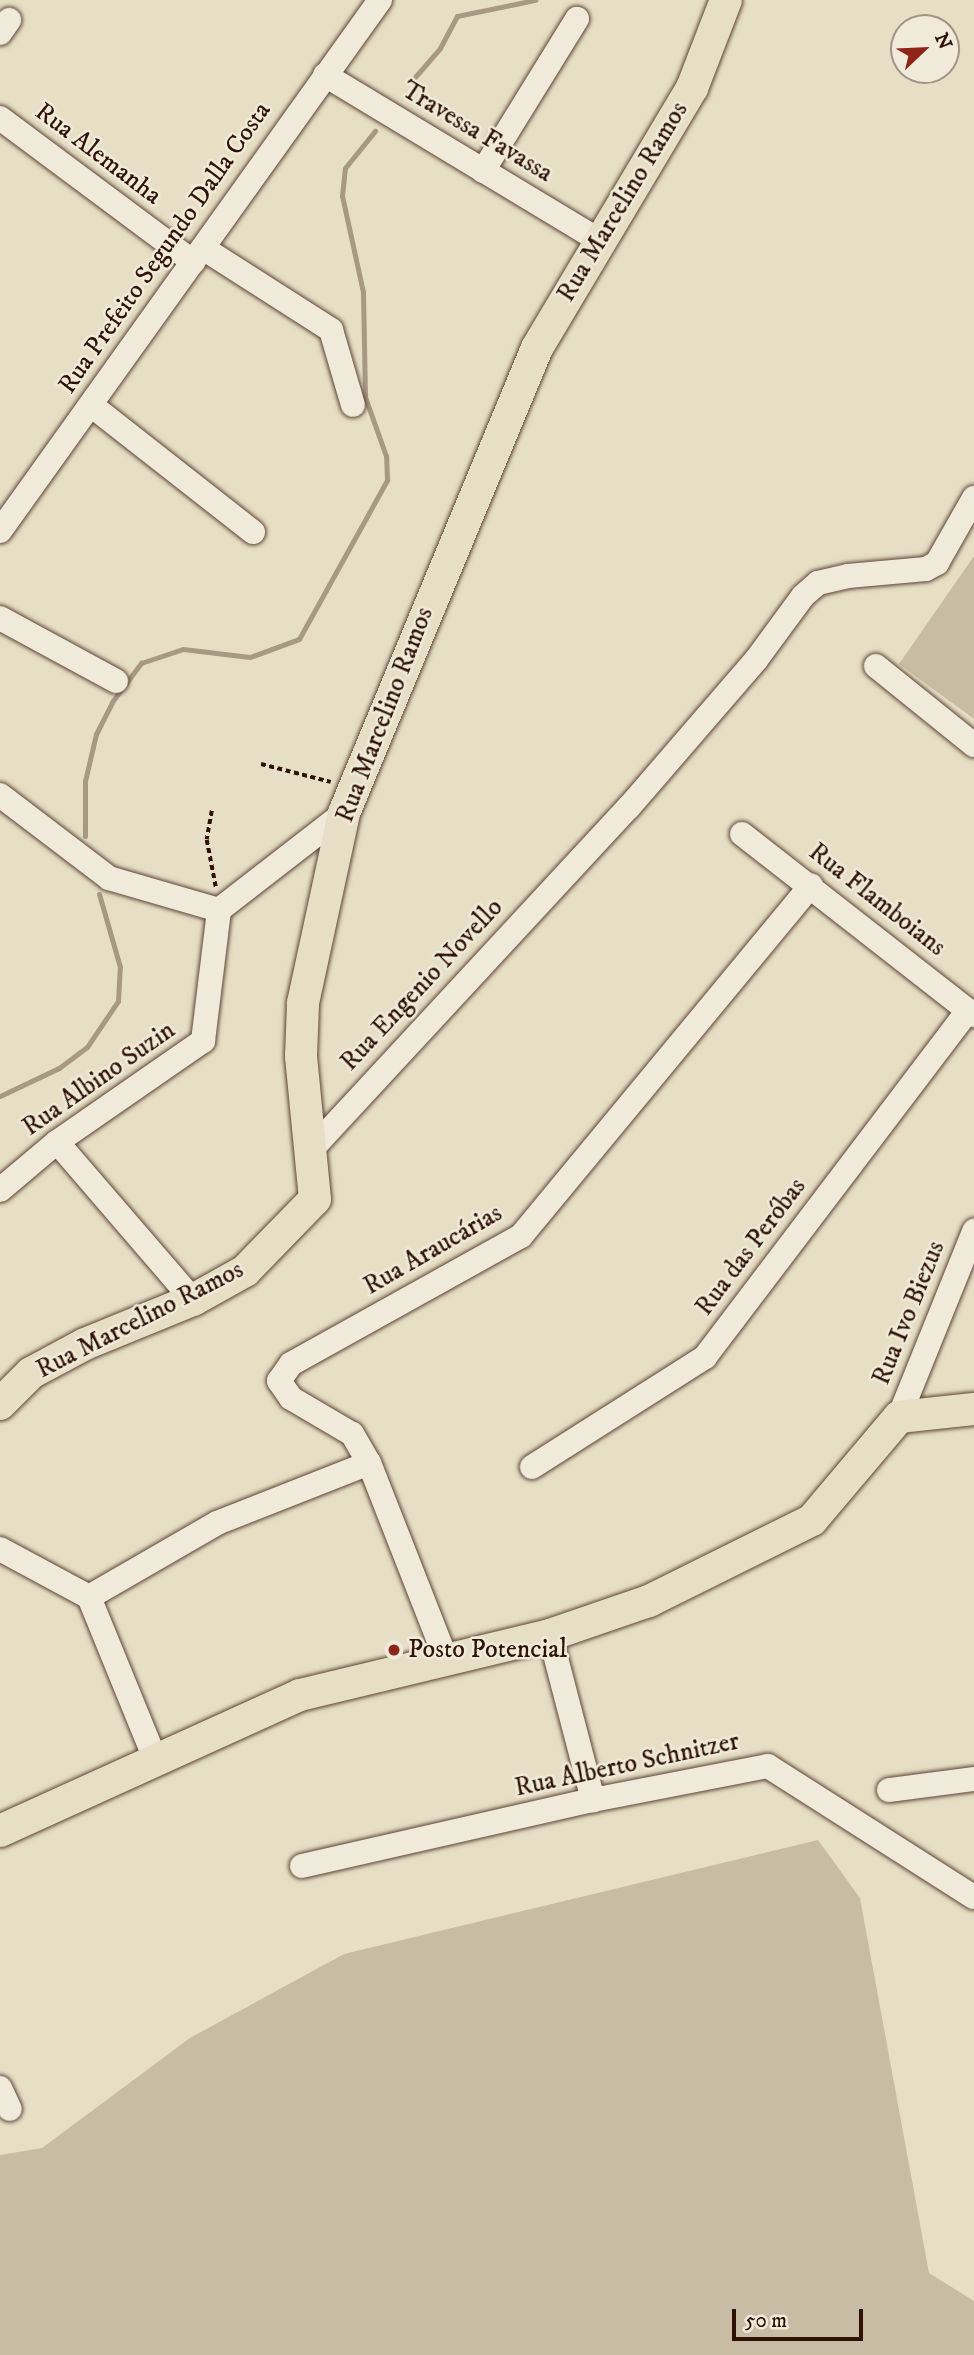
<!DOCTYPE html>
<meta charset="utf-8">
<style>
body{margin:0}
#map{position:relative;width:974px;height:2355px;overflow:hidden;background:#e7dfc5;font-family:"IM FELL DW Pica",serif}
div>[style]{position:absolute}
.green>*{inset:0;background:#c8bca5}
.stream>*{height:5px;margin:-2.5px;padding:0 2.5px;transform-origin:2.5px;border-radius:2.5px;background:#a89984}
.path>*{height:3.5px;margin-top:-1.75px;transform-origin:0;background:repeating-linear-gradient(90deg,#2f1106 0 5px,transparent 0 8.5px)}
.roads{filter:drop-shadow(0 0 2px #5d4436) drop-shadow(0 0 2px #5d4436)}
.minor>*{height:24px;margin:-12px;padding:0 12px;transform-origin:12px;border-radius:12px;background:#efead9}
.major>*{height:32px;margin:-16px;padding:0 16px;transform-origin:16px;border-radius:16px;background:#e7dfc5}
.dots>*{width:19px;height:19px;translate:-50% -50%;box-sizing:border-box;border:4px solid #efead9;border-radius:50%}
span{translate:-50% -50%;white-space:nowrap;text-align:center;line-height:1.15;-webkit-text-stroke:5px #efead9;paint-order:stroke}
.street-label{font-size:26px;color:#2f1106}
.poi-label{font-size:26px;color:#2f1106}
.left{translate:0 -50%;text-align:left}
.north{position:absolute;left:890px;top:14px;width:70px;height:70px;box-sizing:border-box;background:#efead9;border:2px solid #a29385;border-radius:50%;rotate:67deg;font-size:19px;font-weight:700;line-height:28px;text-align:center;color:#2f1106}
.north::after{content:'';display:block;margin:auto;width:24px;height:32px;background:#8f2418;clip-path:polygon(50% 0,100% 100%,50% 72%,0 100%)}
.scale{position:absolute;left:732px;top:2309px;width:131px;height:32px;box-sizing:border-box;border:4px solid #2f1106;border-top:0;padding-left:9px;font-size:21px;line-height:24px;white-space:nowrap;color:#2f1106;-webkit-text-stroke:5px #efead9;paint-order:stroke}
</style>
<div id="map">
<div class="green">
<div style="clip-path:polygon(974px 556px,974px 719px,899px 664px)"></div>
<div style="clip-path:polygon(818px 1840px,860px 1898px,929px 2273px,974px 2301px,974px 2355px,0 2355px,0 2155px,42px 2148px,190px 2038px,344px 1954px)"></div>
</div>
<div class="stream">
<div style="left:415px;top:77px;width:38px;rotate:-49deg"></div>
<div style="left:440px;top:48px;width:36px;rotate:-62deg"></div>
<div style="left:457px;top:16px;width:80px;rotate:-11.6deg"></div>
<div style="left:85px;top:836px;width:55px;rotate:-90deg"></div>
<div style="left:85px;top:781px;width:48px;rotate:-76.8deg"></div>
<div style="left:96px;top:734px;width:36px;rotate:-63deg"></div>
<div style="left:112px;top:702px;width:49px;rotate:-53.4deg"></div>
<div style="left:141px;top:663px;width:44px;rotate:-18.4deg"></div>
<div style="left:183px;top:649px;width:67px;rotate:6.8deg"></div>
<div style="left:250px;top:657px;width:52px;rotate:-20.2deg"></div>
<div style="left:299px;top:639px;width:182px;rotate:-61deg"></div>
<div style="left:387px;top:480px;width:24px;rotate:-92deg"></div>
<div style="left:386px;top:456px;width:63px;rotate:-109.6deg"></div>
<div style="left:365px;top:397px;width:105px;rotate:-91.1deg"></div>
<div style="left:363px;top:292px;width:98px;rotate:-102.3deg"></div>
<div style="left:342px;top:196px;width:28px;rotate:-84deg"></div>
<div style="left:345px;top:168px;width:48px;rotate:-51deg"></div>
<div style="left:0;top:1096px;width:65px;rotate:-25.4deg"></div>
<div style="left:59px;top:1068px;width:35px;rotate:-37deg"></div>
<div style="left:87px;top:1047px;width:55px;rotate:-56deg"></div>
<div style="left:118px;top:1001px;width:34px;rotate:-87deg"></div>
<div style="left:120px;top:967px;width:76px;rotate:-106deg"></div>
</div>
<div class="path">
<div style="left:261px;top:764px;width:72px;rotate:14.4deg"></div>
<div style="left:212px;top:811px;width:29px;rotate:100deg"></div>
<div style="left:207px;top:840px;width:48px;rotate:79.2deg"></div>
</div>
<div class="roads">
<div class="minor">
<div style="left:0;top:33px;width:16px;rotate:-55deg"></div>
<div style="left:325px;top:75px;width:319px;rotate:31.1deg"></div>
<div style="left:0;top:118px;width:241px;rotate:36.7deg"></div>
<div style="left:483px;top:171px;width:179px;rotate:-58.3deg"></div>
<div style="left:203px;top:248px;width:152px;rotate:32.6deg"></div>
<div style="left:331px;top:330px;width:78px;rotate:73.7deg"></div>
<div style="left:91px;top:405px;width:206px;rotate:38.1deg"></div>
<div style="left:0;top:531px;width:653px;rotate:-54.41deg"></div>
<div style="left:0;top:618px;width:132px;rotate:28.5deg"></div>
<div style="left:876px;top:666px;width:126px;rotate:38.9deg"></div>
<div style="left:0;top:795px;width:137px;rotate:37.3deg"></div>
<div style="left:109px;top:878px;width:115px;rotate:16.2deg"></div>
<div style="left:742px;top:834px;width:294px;rotate:38deg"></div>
<div style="left:57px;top:1142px;width:208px;rotate:49.3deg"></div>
<div style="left:311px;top:1150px;width:468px;rotate:-47.2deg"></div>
<div style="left:629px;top:807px;width:194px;rotate:-49.2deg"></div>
<div style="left:756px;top:660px;width:79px;rotate:-53.7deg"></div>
<div style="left:803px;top:596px;width:20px;rotate:-41deg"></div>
<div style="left:818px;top:583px;width:31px;rotate:-13deg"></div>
<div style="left:848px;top:576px;width:78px;rotate:-5.1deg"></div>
<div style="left:926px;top:569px;width:13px;rotate:-29deg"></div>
<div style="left:937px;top:563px;width:75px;rotate:-60.4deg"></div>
<div style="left:0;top:1190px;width:75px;rotate:-40.1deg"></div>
<div style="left:57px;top:1142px;width:178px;rotate:-34.7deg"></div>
<div style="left:203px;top:1041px;width:132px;rotate:-83deg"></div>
<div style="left:219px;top:910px;width:158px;rotate:-37.8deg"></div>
<div style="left:899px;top:1417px;width:201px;rotate:-68deg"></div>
<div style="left:532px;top:1467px;width:205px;rotate:-32.4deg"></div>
<div style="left:705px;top:1357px;width:435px;rotate:-52.8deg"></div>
<div style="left:0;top:1549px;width:101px;rotate:28.3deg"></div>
<div style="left:89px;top:1597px;width:177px;rotate:67.8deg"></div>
<div style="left:89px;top:1597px;width:148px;rotate:-30deg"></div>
<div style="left:217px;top:1523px;width:163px;rotate:-21.5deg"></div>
<div style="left:550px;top:1635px;width:171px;rotate:75.4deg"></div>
<div style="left:446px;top:1659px;width:211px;rotate:-111.4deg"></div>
<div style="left:369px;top:1463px;width:34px;rotate:-120deg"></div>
<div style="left:352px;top:1434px;width:71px;rotate:-149.5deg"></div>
<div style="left:291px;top:1398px;width:21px;rotate:-125deg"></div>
<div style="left:279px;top:1381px;width:21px;rotate:-55deg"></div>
<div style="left:291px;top:1364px;width:263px;rotate:-29.1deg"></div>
<div style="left:521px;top:1236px;width:455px;rotate:-50.4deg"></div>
<div style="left:889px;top:1790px;width:86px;rotate:-7.4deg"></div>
<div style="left:302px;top:1866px;width:298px;rotate:-12.8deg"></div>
<div style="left:593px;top:1800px;width:178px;rotate:-11deg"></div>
<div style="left:768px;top:1766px;width:244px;rotate:32.5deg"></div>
<div style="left:0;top:2088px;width:23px;rotate:65deg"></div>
</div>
<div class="major">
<div style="left:0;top:1404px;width:44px;rotate:-45deg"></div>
<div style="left:31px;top:1373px;width:61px;rotate:-28.2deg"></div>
<div style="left:85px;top:1344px;width:117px;rotate:-22.2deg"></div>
<div style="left:193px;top:1300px;width:60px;rotate:-29.1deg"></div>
<div style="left:245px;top:1271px;width:100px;rotate:-45.8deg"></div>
<div style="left:315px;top:1199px;width:144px;rotate:-95.6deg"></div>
<div style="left:301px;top:1056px;width:53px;rotate:-87.8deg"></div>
<div style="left:303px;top:1003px;width:194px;rotate:-77.8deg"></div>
<div style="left:344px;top:813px;width:503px;rotate:-67.46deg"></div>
<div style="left:537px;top:348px;width:303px;rotate:-59.2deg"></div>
<div style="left:692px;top:88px;width:94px;rotate:-68.9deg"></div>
<div style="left:0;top:1831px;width:329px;rotate:-24.4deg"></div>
<div style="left:300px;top:1695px;width:257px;rotate:-13.5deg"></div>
<div style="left:550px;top:1635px;width:105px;rotate:-19deg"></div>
<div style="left:649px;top:1601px;width:182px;rotate:-26.4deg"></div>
<div style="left:812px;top:1520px;width:135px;rotate:-49.8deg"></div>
<div style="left:899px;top:1417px;width:75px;rotate:-6.1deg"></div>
</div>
</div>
<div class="dots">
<div style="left:394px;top:1650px;background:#8f2418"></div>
</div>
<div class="street-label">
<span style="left:477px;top:132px;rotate:31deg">Travessa Favassa</span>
<span style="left:98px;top:154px;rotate:37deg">Rua Alemanha</span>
<span style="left:623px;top:202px;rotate:-59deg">Rua Marcelino Ramos</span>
<span style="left:165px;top:248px;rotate:-55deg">Rua Prefeito Segundo Dalla Costa</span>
<span style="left:385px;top:715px;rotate:-69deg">Rua Marcelino Ramos</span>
<span style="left:877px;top:900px;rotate:38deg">Rua Flamboians</span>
<span style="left:422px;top:985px;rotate:-47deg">Rua Engenio Novello</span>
<span style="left:99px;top:1079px;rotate:-35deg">Rua Albino Suzin</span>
<span style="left:751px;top:1247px;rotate:-53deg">Rua das Peróbas</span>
<span style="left:433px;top:1250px;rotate:-30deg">Rua Araucárias</span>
<span style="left:909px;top:1313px;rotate:-68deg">Rua Ivo Biezus</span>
<span style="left:140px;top:1320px;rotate:-27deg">Rua Marcelino Ramos</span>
<span style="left:627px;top:1765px;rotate:-12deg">Rua Alberto Schnitzer</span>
</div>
<div class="poi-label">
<span class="left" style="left:408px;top:1650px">Posto Potencial</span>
</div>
<div class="north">N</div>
<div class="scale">50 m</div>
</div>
